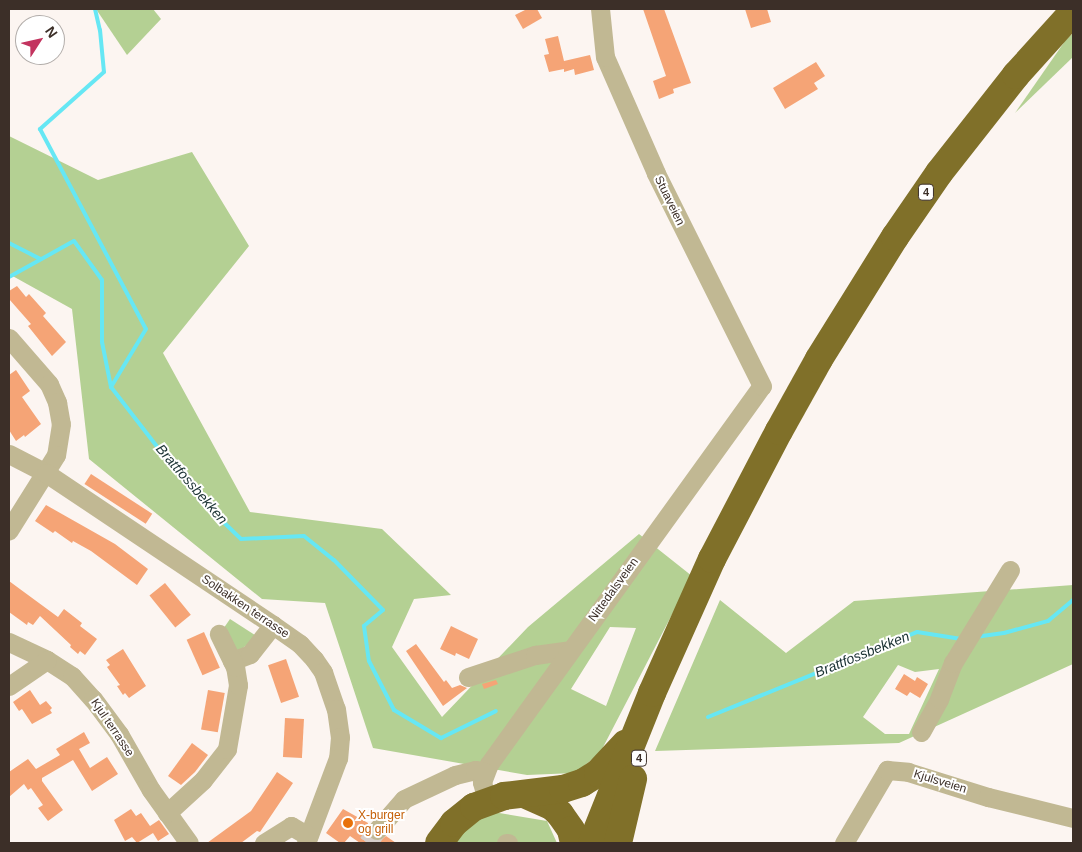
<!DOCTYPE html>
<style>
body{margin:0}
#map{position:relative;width:1082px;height:852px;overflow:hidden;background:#fcf5f1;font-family:Helvetica,sans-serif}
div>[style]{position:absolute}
.green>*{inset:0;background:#b4d093}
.stream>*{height:4px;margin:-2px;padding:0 2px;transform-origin:2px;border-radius:2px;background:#66e7f4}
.building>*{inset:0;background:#f5a476;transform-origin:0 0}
.minor-tunnel>*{height:19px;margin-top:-9.5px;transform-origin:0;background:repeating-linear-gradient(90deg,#d6cdc9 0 19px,transparent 0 28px)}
.minor>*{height:19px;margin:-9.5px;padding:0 9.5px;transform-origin:9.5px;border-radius:9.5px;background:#c1b893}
.highway>*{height:28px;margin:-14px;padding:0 14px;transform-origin:14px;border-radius:14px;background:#807029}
.dots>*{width:14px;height:14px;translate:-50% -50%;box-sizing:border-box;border:2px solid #fff;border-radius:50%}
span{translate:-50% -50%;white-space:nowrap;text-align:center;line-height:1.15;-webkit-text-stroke:4px #fff;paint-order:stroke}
.shield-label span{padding:1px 4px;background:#fff;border:1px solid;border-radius:4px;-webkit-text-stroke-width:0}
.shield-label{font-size:11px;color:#3c2f28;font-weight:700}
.street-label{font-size:12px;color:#3c2f28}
.food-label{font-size:12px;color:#c56008}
.left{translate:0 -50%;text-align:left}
.water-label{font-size:14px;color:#1a3133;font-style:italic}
.frame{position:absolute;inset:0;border:10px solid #3c2f28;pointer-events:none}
.north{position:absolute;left:15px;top:15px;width:50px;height:50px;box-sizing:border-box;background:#fff;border:1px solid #b1aca9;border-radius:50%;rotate:55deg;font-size:14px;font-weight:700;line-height:20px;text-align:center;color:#3c2f28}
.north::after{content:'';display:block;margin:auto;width:18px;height:22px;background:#c3345f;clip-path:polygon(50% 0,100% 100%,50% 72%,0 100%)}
</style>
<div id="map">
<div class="green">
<div style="clip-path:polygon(96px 9px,153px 9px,161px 19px,127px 55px)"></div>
<div style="clip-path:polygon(1073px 33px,1073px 57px,1015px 113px,1065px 41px)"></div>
<div style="clip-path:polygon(evenodd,9px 136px,98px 180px,192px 152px,249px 246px,163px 353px,250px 512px,382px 529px,451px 595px,414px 599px,392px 647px,442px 717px,528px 627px,639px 534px,692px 576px,600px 753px,575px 773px,527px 775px,373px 748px,325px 603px,262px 599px,89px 459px,72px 309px,9px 274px,9px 136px,610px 627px,636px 628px,606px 706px,571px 689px,610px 627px)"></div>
<div style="clip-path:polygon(evenodd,1073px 585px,1073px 664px,899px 743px,655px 751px,720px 600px,786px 653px,854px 601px,1073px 585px,898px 665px,915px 672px,939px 669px,909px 734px,885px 734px,863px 717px,898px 665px)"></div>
<div style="clip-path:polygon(230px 619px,258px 637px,233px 655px,221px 632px)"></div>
<div style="clip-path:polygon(487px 811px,547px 821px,557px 843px,452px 843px)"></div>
</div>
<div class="stream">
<div style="left:95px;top:9px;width:22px;rotate:77deg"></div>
<div style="left:100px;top:30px;width:42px;rotate:84.6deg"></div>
<div style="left:104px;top:72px;width:86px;rotate:138.3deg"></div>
<div style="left:40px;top:129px;width:226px;rotate:62.1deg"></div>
<div style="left:146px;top:329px;width:68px;rotate:121.1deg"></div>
<div style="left:9px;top:243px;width:35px;rotate:27deg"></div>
<div style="left:9px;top:277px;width:74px;rotate:-29deg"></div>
<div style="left:74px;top:241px;width:48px;rotate:54.3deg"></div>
<div style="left:102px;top:280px;width:62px;rotate:90deg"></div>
<div style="left:102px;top:342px;width:46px;rotate:78.7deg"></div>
<div style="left:111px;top:387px;width:78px;rotate:52.3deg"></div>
<div style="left:159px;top:449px;width:82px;rotate:49.5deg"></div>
<div style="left:212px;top:511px;width:40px;rotate:44deg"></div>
<div style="left:241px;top:539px;width:63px;rotate:-2.7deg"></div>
<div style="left:304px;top:536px;width:38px;rotate:39deg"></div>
<div style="left:334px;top:560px;width:70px;rotate:45.6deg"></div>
<div style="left:383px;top:610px;width:25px;rotate:140deg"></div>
<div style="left:364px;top:626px;width:35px;rotate:82deg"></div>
<div style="left:369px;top:661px;width:55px;rotate:63deg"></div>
<div style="left:394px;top:710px;width:55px;rotate:30.8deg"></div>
<div style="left:441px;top:738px;width:61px;rotate:-26.1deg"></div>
<div style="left:975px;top:637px;width:29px;rotate:-8deg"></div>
<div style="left:1004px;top:633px;width:46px;rotate:-15.3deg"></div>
<div style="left:1048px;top:621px;width:33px;rotate:-40deg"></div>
<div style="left:708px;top:717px;width:226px;rotate:-22.1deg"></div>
<div style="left:917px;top:632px;width:45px;rotate:9deg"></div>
</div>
<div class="building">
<div style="clip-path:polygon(527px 9px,537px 9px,542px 18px,523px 29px,515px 15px)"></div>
<div style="clip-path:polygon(643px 9px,664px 9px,691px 83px,673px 89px,674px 93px,659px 99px,653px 81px,666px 76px)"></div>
<div style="clip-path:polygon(745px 9px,767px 9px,771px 22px,751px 28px)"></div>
<div style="clip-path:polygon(558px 36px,564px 61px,590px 55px,594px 70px,575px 75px,574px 69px,564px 72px,564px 69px,549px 72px,544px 55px,549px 54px,545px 39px)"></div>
<div style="clip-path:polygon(816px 62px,825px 76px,814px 83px,818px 89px,785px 109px,773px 88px)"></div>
<div style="clip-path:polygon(17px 286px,26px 297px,29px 294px,46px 313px,43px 316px,66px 342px,52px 356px,28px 326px,31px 324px,9px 299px,9px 291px)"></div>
<div style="clip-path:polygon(16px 370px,30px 391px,22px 397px,41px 424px,25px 437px,24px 435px,16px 441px,9px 430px,9px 375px)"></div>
<div style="left:91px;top:474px;width:73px;height:12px;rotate:33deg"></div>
<div style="clip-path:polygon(46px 505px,115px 544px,148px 569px,137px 585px,91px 551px,73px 541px,72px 543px,55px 531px,53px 533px,35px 521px)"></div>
<div style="clip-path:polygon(9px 581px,58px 617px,64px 609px,82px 623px,80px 626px,97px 639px,85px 655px,80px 651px,78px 654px,70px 647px,71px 645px,40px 616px,33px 625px,28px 622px,27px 625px,9px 612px)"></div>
<div style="left:165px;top:583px;width:41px;height:20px;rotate:51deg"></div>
<div style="clip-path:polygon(451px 626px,478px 639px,469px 659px,456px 653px,455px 656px,440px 649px)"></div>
<div style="left:204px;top:632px;width:39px;height:19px;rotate:66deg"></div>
<div style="clip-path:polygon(416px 644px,444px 682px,446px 680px,452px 688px,460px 685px,467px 688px,443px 706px,406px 651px)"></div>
<div style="clip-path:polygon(123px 649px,146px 686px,129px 698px,125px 693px,123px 695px,117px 686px,120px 685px,107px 667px,110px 665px,106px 660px)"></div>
<div style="left:286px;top:659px;width:40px;height:19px;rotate:71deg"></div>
<div style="clip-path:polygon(904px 674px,915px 681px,917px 677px,928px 684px,920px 698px,910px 692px,907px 696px,895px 689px)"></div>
<div style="clip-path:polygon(496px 680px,498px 684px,484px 689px,482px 684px)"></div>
<div style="clip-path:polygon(30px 690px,40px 705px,46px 701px,52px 708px,50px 710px,52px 713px,32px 724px,22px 709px,19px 711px,13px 702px)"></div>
<div style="left:208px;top:690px;width:17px;height:40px;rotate:10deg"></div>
<div style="left:285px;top:718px;width:19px;height:39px;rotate:3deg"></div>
<div style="clip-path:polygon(84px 732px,90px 743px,79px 749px,90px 768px,107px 757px,118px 774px,92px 791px,73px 760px,42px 778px,42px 781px,63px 810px,48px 821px,38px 808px,43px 805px,31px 788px,28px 790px,24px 784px,9px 797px,9px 772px,28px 759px,36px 769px,60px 755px,56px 749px)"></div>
<div style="clip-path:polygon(192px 743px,208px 755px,195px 772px,181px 785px,168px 776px)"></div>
<div style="clip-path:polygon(277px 772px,293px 783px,260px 832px,257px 831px,241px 843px,207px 843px,251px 811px)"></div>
<div style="clip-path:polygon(131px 809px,136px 816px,141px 813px,150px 826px,159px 820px,169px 834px,158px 841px,153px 833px,137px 843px,132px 837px,125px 841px,114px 820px)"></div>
<div style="clip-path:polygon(343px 809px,368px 823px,366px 833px,370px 839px,380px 841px,386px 836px,396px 843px,360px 843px,350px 836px,344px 843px,340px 843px,326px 833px)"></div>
</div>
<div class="minor-tunnel">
<div style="left:368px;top:843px;width:16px;rotate:-55deg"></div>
</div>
<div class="minor">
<div style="left:9px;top:338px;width:61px;rotate:49deg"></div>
<div style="left:49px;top:384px;width:20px;rotate:66deg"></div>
<div style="left:57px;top:402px;width:22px;rotate:80deg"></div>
<div style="left:61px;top:424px;width:31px;rotate:99deg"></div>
<div style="left:56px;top:455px;width:89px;rotate:122.1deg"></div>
<div style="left:9px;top:454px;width:42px;rotate:27.2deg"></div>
<div style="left:46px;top:473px;width:273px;rotate:33.8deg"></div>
<div style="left:273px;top:625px;width:33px;rotate:35deg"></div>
<div style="left:300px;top:644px;width:21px;rotate:47deg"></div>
<div style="left:314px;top:659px;width:16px;rotate:55deg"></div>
<div style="left:323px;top:672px;width:39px;rotate:71deg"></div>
<div style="left:336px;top:709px;width:28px;rotate:82deg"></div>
<div style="left:340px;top:737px;width:21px;rotate:95deg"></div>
<div style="left:338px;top:758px;width:91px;rotate:110.6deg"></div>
<div style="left:9px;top:642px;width:42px;rotate:25.3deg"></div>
<div style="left:47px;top:660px;width:30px;rotate:33deg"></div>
<div style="left:72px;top:676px;width:31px;rotate:48deg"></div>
<div style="left:93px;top:699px;width:44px;rotate:53.4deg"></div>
<div style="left:119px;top:734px;width:64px;rotate:60.3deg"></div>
<div style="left:151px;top:790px;width:65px;rotate:54.4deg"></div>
<div style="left:232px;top:661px;width:19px;rotate:-21deg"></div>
<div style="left:250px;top:654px;width:37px;rotate:-52deg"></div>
<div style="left:468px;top:677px;width:71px;rotate:-18.2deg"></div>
<div style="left:535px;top:655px;width:35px;rotate:-8deg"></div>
<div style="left:9px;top:686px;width:46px;rotate:-34.4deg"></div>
<div style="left:921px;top:732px;width:38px;rotate:-61deg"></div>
<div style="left:939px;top:699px;width:39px;rotate:-69deg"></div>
<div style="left:953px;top:663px;width:109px;rotate:-58.5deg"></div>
<div style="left:487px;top:800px;width:19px;rotate:-106deg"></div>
<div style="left:482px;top:782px;width:19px;rotate:-69deg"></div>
<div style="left:489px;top:764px;width:466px;rotate:-54.2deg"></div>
<div style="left:762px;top:386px;width:238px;rotate:-116.5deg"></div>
<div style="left:656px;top:173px;width:127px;rotate:-113.7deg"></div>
<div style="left:605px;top:57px;width:48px;rotate:-95.9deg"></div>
<div style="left:167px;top:813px;width:49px;rotate:-42.5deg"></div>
<div style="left:203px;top:780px;width:39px;rotate:-52deg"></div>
<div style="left:227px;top:749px;width:65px;rotate:-80.2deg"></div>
<div style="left:238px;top:685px;width:18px;rotate:-99deg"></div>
<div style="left:235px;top:667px;width:37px;rotate:-116deg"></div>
<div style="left:377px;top:830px;width:41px;rotate:-48.9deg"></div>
<div style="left:404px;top:799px;width:56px;rotate:-25.2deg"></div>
<div style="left:455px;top:775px;width:21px;rotate:-14deg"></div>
<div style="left:475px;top:770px;width:10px;rotate:11deg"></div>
<div style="left:264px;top:843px;width:32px;rotate:-32deg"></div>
<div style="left:291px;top:826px;width:20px;rotate:30deg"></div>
<div style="left:506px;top:843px;width:2px"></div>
<div style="left:844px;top:843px;width:85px;rotate:-59.5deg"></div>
<div style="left:887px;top:770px;width:21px;rotate:5deg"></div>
<div style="left:908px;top:772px;width:84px;rotate:17.4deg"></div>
<div style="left:988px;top:797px;width:88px;rotate:13.9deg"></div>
</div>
<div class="highway">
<div style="left:524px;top:794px;width:32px;rotate:24deg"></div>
<div style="left:553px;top:807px;width:10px;rotate:45deg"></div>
<div style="left:560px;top:814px;width:19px;rotate:55deg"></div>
<div style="left:571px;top:830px;width:13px;rotate:77deg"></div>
<div style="left:439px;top:843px;width:25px;rotate:-53deg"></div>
<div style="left:454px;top:823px;width:26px;rotate:-39deg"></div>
<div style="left:474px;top:807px;width:32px;rotate:-20deg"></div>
<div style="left:504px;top:796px;width:59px;rotate:-6.8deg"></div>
<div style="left:563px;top:789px;width:20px;rotate:-18deg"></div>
<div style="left:582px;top:783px;width:19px;rotate:-32deg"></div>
<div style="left:598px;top:773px;width:40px;rotate:-47deg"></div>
<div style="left:592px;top:843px;width:162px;rotate:-68.2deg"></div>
<div style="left:652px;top:693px;width:147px;rotate:-65.9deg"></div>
<div style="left:712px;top:559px;width:144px;rotate:-62.4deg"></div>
<div style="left:779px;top:431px;width:82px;rotate:-60.9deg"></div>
<div style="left:819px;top:359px;width:144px;rotate:-58.1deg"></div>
<div style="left:895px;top:237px;width:78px;rotate:-55.5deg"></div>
<div style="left:939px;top:173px;width:125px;rotate:-51.8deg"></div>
<div style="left:1016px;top:75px;width:85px;rotate:-47.9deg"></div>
<div style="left:618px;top:843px;width:66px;rotate:-76.8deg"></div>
</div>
<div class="dots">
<div style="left:348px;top:823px;background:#e8710a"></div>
</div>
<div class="shield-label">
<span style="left:926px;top:192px">4</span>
<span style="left:639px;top:758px">4</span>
</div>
<div class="street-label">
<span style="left:669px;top:201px;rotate:64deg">Stuaveien</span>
<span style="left:614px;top:590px;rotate:-54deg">Nittedalsveien</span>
<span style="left:245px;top:607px;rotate:34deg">Solbakken terrasse</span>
<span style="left:112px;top:728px;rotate:56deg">Kjul terrasse</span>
<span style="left:940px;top:782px;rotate:17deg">Kjulsveien</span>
</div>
<div class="food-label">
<span class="left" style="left:358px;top:823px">X-burger<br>og grill</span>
</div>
<div class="water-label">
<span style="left:192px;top:484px;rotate:49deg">Brattfossbekken</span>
<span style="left:862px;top:654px;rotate:-22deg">Brattfossbekken</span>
</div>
<div class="frame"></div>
<div class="north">N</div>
</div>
